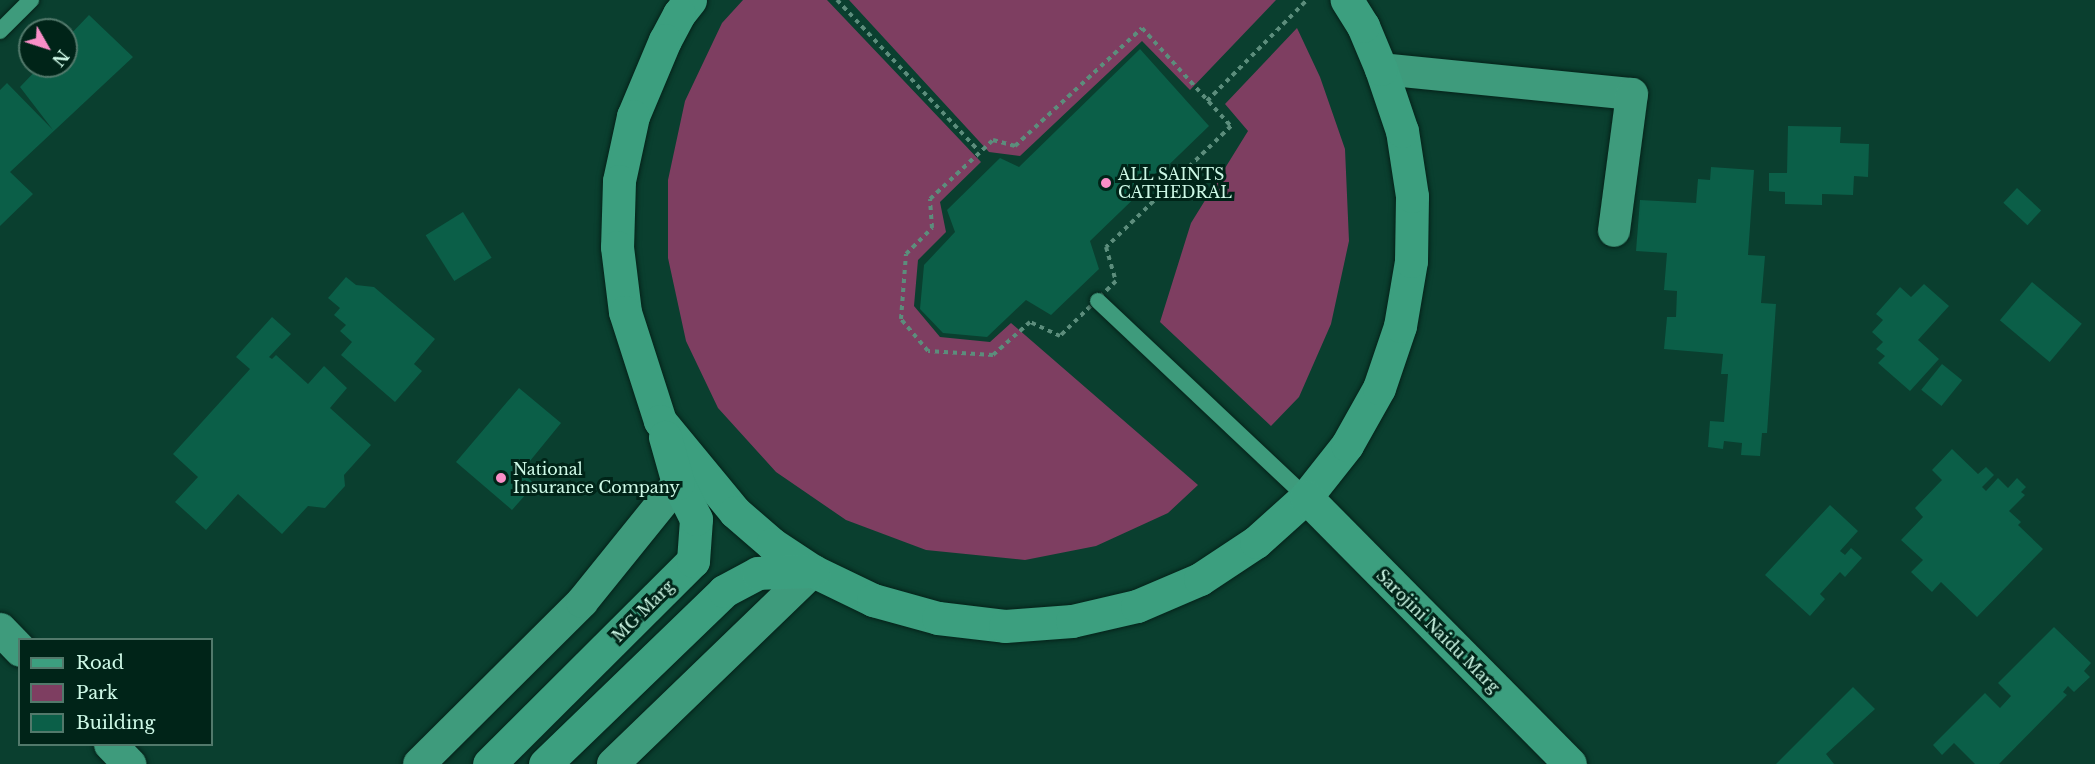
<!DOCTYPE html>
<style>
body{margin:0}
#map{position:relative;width:2095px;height:764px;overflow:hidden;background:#0a3f2f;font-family:"Libre Baskerville",serif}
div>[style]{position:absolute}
.green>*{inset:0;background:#7e3e61}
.building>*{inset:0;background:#0b5f48;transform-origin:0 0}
.path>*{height:4px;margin-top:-2px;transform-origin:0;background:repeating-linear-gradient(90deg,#5c8d7c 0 4.5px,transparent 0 9px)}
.roads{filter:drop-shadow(0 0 2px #052219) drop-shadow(0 0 2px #052219)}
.service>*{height:16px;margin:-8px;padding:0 8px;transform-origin:8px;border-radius:8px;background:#3e9b7c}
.minor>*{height:32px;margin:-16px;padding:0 16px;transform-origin:16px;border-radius:16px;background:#3e9b7c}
.tertiary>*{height:33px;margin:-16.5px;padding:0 16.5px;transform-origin:16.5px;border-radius:16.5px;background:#3e9b7c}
.secondary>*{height:33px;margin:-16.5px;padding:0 16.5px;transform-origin:16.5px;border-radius:16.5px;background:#3c9f7f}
.dots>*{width:16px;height:16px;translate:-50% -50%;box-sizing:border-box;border:3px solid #002418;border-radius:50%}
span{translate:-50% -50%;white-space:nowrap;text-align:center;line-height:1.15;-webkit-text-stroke:6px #002418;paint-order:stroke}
.poi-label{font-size:16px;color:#cef9e7}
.left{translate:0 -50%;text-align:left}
.street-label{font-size:16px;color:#cef9e7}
.legend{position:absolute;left:18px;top:638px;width:195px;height:108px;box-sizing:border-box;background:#002418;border:2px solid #52796b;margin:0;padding:8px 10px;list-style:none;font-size:18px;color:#cef9e7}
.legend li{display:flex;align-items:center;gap:12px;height:30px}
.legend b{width:30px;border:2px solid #52796b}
.north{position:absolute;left:18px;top:18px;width:60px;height:60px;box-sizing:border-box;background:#002418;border:2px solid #52796b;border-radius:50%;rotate:129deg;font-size:16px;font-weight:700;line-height:24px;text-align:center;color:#cef9e7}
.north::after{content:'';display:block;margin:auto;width:21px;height:27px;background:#fa8fc8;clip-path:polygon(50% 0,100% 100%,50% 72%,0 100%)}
</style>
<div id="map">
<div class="green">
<div style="clip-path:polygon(743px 0,827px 0,981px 162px,940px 202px,946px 232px,918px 260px,914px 306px,940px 337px,990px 342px,1011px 323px,1198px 485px,1168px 513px,1096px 546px,1025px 560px,926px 550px,846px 520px,776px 472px,718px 408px,686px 341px,668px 258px,668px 180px,685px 101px,722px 23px)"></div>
<div style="clip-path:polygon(849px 0,1276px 0,1190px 90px,1142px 41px,1020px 156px,989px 152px)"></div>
<div style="clip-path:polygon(1297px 28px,1320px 77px,1345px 149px,1349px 241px,1331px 324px,1299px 397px,1271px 426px,1160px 322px,1191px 223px,1248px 131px,1225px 104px)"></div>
</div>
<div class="building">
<div style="clip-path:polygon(89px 15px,133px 57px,10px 172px,33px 194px,0 226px,0 90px,7px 83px,53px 130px,20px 87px,40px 66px,66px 66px,66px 39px)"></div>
<div style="clip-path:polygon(1140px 49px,1209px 126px,1090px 241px,1099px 269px,1051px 315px,1026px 300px,987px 337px,943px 333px,920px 309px,924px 265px,955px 232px,947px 210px,1000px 158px,1019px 167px)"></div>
<div style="clip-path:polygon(1788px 126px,1841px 127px,1840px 143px,1869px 144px,1868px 177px,1854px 176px,1853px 195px,1822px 194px,1822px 205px,1785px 204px,1785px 192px,1769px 191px,1769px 173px,1787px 173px)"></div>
<div style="clip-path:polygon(1711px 167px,1754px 170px,1748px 255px,1765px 256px,1761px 303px,1776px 304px,1767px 433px,1762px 433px,1760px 456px,1741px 455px,1742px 443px,1724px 441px,1723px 449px,1708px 447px,1710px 421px,1724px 422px,1728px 374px,1721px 374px,1723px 354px,1664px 349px,1667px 317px,1676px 317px,1677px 291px,1664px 290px,1667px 253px,1636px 251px,1640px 200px,1696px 203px,1698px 179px,1710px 180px)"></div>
<div style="left:2017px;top:188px;width:33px;height:20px;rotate:43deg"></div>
<div style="left:463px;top:212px;width:54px;height:44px;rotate:58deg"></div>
<div style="clip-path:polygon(346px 277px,356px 285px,374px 287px,435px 339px,414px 364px,422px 371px,395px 402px,341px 355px,352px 342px,340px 331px,346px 325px,334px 315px,340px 308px,328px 298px)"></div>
<div style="left:2032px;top:282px;width:65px;height:50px;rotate:40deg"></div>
<div style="clip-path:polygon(1924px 284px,1949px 306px,1918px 340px,1939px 359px,1910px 391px,1878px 363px,1885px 356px,1876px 349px,1883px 342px,1872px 332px,1883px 320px,1876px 314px,1900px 287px,1911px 297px)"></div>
<div style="clip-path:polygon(272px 317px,291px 334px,269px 357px,272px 359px,276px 355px,308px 384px,324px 366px,347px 388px,330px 408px,371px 445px,344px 475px,345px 486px,325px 508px,308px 506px,282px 534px,238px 494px,206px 530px,175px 502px,198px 477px,173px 454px,250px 369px,236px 357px)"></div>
<div style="left:1942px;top:364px;width:26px;height:33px;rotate:39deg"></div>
<div style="clip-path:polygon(519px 388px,561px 423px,521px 472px,535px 484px,512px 510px,456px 462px)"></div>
<div style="clip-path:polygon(1952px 449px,1978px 474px,1986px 467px,1994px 475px,1982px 487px,1986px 491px,1998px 478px,2008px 488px,2017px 478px,2026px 487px,2021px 492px,2025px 495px,2009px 511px,2021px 522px,2018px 525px,2043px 549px,1977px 617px,1941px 582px,1932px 592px,1911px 572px,1923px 560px,1901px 540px,1923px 517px,1915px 508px,1942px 480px,1932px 470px)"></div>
<div style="clip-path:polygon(1830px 505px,1858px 531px,1840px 551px,1845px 555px,1851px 548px,1862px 558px,1845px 577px,1840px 572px,1820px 594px,1825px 599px,1810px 616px,1765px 575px)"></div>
<div style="clip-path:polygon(2054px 627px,2091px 663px,2084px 671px,2090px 677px,2074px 692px,2068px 686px,2063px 692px,2067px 695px,1999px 764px,1975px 764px,1954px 743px,1942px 755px,1933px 745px,1985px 693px,2000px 708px,2011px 696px,1998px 683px)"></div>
<div style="clip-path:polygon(1853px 687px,1875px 709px,1826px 754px,1834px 764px,1776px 764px)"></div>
</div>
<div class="path">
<div style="left:837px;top:0;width:207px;rotate:46.8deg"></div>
<div style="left:1142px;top:28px;width:132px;rotate:47.8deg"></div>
<div style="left:1231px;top:126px;width:174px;rotate:135.9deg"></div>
<div style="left:1106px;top:247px;width:35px;rotate:74deg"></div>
<div style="left:1116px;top:281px;width:78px;rotate:135.5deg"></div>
<div style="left:1060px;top:336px;width:33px;rotate:-155deg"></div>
<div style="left:1030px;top:322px;width:50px;rotate:138.3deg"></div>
<div style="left:993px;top:355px;width:65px;rotate:-176.5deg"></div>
<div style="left:928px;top:351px;width:42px;rotate:-130.2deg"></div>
<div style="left:901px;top:319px;width:65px;rotate:-85.6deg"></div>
<div style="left:906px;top:254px;width:37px;rotate:-45deg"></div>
<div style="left:932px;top:228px;width:29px;rotate:-94deg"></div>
<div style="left:930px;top:199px;width:86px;rotate:-43.1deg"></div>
<div style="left:993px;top:140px;width:23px;rotate:15deg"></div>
<div style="left:1015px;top:146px;width:173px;rotate:-42.9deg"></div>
<div style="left:1207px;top:101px;width:142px;rotate:-45.3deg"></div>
</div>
<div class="roads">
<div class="service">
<div style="left:0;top:31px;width:44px;rotate:-45deg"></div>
<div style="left:1098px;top:301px;width:286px;rotate:43.3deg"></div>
</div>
<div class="minor">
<div style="left:1381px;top:69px;width:252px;rotate:5.7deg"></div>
<div style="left:1632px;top:94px;width:138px;rotate:97.5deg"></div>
<div style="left:419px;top:764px;width:230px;rotate:-44.8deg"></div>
<div style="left:582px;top:602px;width:153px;rotate:-51.1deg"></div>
<div style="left:613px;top:764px;width:278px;rotate:-44deg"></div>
</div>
<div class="tertiary">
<div style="left:0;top:629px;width:29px;rotate:46deg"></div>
<div style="left:110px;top:744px;width:28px;rotate:46deg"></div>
</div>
<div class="secondary">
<div style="left:690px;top:0;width:18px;rotate:128deg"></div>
<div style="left:679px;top:14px;width:30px;rotate:118deg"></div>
<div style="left:665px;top:40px;width:82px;rotate:112.8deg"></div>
<div style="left:633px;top:116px;width:66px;rotate:102.2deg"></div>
<div style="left:619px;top:181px;width:66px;rotate:91.7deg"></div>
<div style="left:617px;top:247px;width:65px;rotate:83deg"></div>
<div style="left:625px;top:312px;width:114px;rotate:72.2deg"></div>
<div style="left:660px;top:421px;width:118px;rotate:50.5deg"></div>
<div style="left:735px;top:512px;width:49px;rotate:40.9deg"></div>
<div style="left:772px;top:544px;width:49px;rotate:33.4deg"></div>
<div style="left:813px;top:571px;width:67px;rotate:25.8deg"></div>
<div style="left:873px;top:600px;width:67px;rotate:15.5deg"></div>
<div style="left:938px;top:618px;width:67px;rotate:6.8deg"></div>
<div style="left:1005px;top:626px;width:67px;rotate:-4.3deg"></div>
<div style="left:1072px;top:621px;width:67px;rotate:-13deg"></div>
<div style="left:1137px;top:606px;width:69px;rotate:-23.2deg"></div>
<div style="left:1200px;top:579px;width:67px;rotate:-33.5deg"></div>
<div style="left:1256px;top:542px;width:67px;rotate:-42deg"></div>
<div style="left:1306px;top:497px;width:66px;rotate:-51.7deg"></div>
<div style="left:1347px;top:445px;width:65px;rotate:-60.7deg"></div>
<div style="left:1379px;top:388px;width:65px;rotate:-71.3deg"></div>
<div style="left:1400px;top:326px;width:66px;rotate:-80.4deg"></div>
<div style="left:1411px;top:261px;width:65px;rotate:-89.1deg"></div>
<div style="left:1412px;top:196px;width:66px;rotate:-98.7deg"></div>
<div style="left:1402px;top:131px;width:65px;rotate:-108.7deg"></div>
<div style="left:1381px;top:69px;width:47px;rotate:-112.7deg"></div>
<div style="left:1363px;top:26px;width:31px;rotate:-122deg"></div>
<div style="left:1306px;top:497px;width:375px;rotate:45.3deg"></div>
<div style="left:489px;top:764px;width:288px;rotate:-44.9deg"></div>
<div style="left:693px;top:561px;width:42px;rotate:-85.9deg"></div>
<div style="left:696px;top:519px;width:40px;rotate:-116.6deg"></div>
<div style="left:678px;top:483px;width:48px;rotate:-105.8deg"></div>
<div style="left:545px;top:764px;width:249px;rotate:-44deg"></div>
<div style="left:724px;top:591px;width:38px;rotate:-28deg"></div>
<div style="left:758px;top:573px;width:55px;rotate:-2.1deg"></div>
</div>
</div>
<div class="dots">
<div style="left:1106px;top:183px;background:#fa8fc8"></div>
<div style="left:501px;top:478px;background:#fa8fc8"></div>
</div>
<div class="poi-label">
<span class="left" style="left:1118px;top:183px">ALL SAINTS<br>CATHEDRAL</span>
<span class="left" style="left:513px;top:478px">National<br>Insurance Company</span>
</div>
<div class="street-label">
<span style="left:643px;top:611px;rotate:-45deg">MG Marg</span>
<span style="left:1438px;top:631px;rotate:45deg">Sarojini Naidu Marg</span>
</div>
<ul class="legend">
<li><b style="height:8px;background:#3c9f7f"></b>Road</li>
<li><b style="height:16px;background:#7e3e61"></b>Park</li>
<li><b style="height:16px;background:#0b5f48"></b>Building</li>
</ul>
<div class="north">N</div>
</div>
